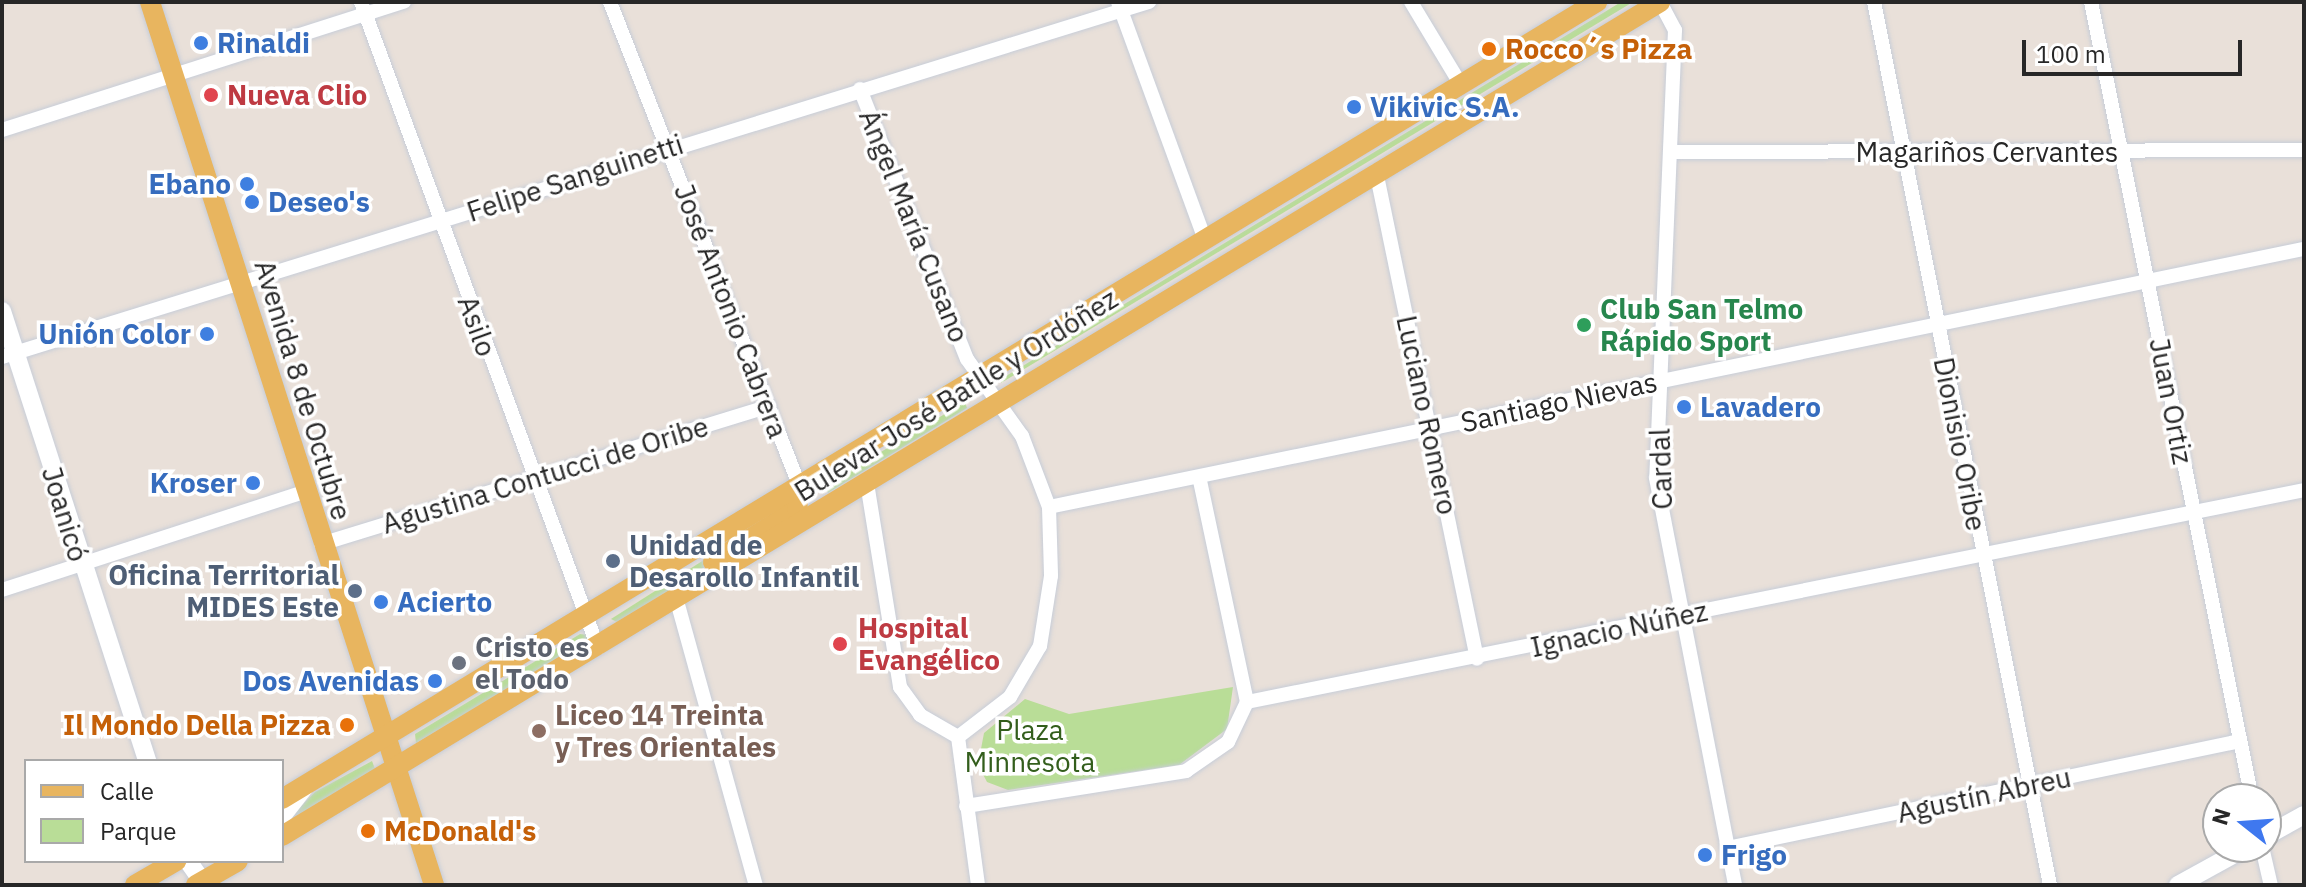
<!DOCTYPE html>
<meta charset="utf-8">
<style>
body{margin:0}
#map{position:relative;width:2306px;height:887px;overflow:hidden;background:#e9e0d9;font-family:"IBM Plex Sans",sans-serif}
div>[style]{position:absolute}
.green>*{inset:0;background:#b9dd97}
.roads{filter:drop-shadow(0 0 2px #c7cdd8) drop-shadow(0 0 2px #c7cdd8)}
.street>*{height:14px;margin:-7px;padding:0 7px;transform-origin:7px;border-radius:7px;background:#fff}
.secondary>*{height:18px;margin:-9px;padding:0 9px;transform-origin:9px;border-radius:9px;background:#fff}
.primary>*{height:20px;margin:-10px;padding:0 10px;transform-origin:10px;border-radius:10px;background:#e8b55f}
.dots>*{width:22px;height:22px;translate:-50% -50%;box-sizing:border-box;border:4px solid #fff;border-radius:50%}
span{translate:-50% -50%;white-space:nowrap;text-align:center;line-height:1.15;-webkit-text-stroke:7px #fff;paint-order:stroke}
.shop-label{font-size:28px;color:#366cbe;font-weight:700}
.left{translate:0 -50%;text-align:left}
.right{translate:-100% -50%;text-align:right}
.food-label{font-size:28px;color:#c56008;font-weight:700}
.health-label{font-size:28px;color:#be3a42;font-weight:700}
.street-label{font-size:28px;color:#272727}
.leisure-label{font-size:28px;color:#27864d;font-weight:700}
.service-label{font-size:28px;color:#4e5e75;font-weight:700}
.worship-label{font-size:28px;color:#5b616d;font-weight:700}
.education-label{font-size:28px;color:#785e54;font-weight:700}
.park-label{font-size:28px;color:#335e1c}
.frame{position:absolute;inset:0;border:4px solid #272727;pointer-events:none}
.legend{position:absolute;left:24px;top:759px;width:260px;height:104px;box-sizing:border-box;background:#fff;border:2px solid #a9a9a9;margin:0;padding:10px 14px;list-style:none;font-size:24px;color:#272727}
.legend li{display:flex;align-items:center;gap:16px;height:40px}
.legend b{width:40px;border:2px solid #a9a9a9}
.north{position:absolute;left:2202px;top:783px;width:80px;height:80px;box-sizing:border-box;background:#fff;border:2px solid #a9a9a9;border-radius:50%;rotate:287deg;font-size:22px;font-weight:700;line-height:32px;text-align:center;color:#272727}
.north::after{content:'';display:block;margin:auto;width:28px;height:36px;background:#3f78ef;clip-path:polygon(50% 0,100% 100%,50% 72%,0 100%)}
.scale{position:absolute;left:2022px;top:40px;width:220px;height:36px;box-sizing:border-box;border:4px solid #272727;border-top:0;padding-left:10px;font-size:24px;line-height:28px;white-space:nowrap;color:#272727;-webkit-text-stroke:6px #fff;paint-order:stroke}
</style>
<div id="map">
<div class="green">
<div style="clip-path:polygon(1621px 2px,1633px 2px,1001px 383px,1001px 379px)"></div>
<div style="clip-path:polygon(965px 402px,967px 408px,828px 493px,825px 485px)"></div>
<div style="clip-path:polygon(789px 506px,691px 577px,617px 622px,611px 619px)"></div>
<div style="clip-path:polygon(580px 634px,588px 635px,586px 642px,416px 743px,415px 734px)"></div>
<div style="clip-path:polygon(1233px 687px,1227px 729px,1179px 765px,1008px 790px,987px 782px,978px 765px,984px 733px,1025px 699px,1069px 714px)"></div>
<div style="clip-path:polygon(372px 761px,375px 769px,282px 825px,315px 792px)"></div>
</div>
<div class="roads">
<div class="street">
<div style="left:361px;top:2px;width:688px;rotate:69.85deg"></div>
<div style="left:610px;top:2px;width:521px;rotate:68.61deg"></div>
<div style="left:1118px;top:2px;width:250px;rotate:69.9deg"></div>
<div style="left:1411px;top:2px;width:97px;rotate:58.9deg"></div>
<div style="left:1660px;top:2px;width:32px;rotate:62deg"></div>
<div style="left:1675px;top:30px;width:448px;rotate:92.4deg"></div>
<div style="left:1656px;top:478px;width:415px;rotate:79deg"></div>
<div style="left:1874px;top:2px;width:900px;rotate:78.73deg"></div>
<div style="left:2091px;top:2px;width:813px;rotate:78.58deg"></div>
<div style="left:860px;top:89px;width:290px;rotate:68.4deg"></div>
<div style="left:967px;top:359px;width:95px;rotate:54.5deg"></div>
<div style="left:1022px;top:436px;width:76px;rotate:69.2deg"></div>
<div style="left:1049px;top:507px;width:69px;rotate:88.3deg"></div>
<div style="left:1051px;top:576px;width:71px;rotate:98.9deg"></div>
<div style="left:1040px;top:646px;width:59px;rotate:120.5deg"></div>
<div style="left:1010px;top:697px;width:66px;rotate:142.4deg"></div>
<div style="left:2px;top:130px;width:422px;rotate:-17.7deg"></div>
<div style="left:1671px;top:152px;width:633px;rotate:-0.18deg"></div>
<div style="left:1376px;top:171px;width:498px;rotate:78.3deg"></div>
<div style="left:2px;top:357px;width:1201px;rotate:-17.2deg"></div>
<div style="left:867px;top:483px;width:207px;rotate:80.8deg"></div>
<div style="left:900px;top:687px;width:34px;rotate:54deg"></div>
<div style="left:920px;top:715px;width:44px;rotate:30.1deg"></div>
<div style="left:1049px;top:507px;width:1281px;rotate:-11.62deg"></div>
<div style="left:321px;top:544px;width:469px;rotate:-17.1deg"></div>
<div style="left:2px;top:590px;width:318px;rotate:-18deg"></div>
<div style="left:677px;top:601px;width:295px;rotate:74.5deg"></div>
<div style="left:1247px;top:702px;width:1078px;rotate:-11.34deg"></div>
<div style="left:958px;top:737px;width:149px;rotate:82.3deg"></div>
<div style="left:966px;top:806px;width:223px;rotate:-9deg"></div>
<div style="left:1186px;top:771px;width:51px;rotate:-34.6deg"></div>
<div style="left:1228px;top:742px;width:44px;rotate:-64.6deg"></div>
<div style="left:1247px;top:702px;width:230px;rotate:-102deg"></div>
<div style="left:2262px;top:847px;width:39px;rotate:77deg"></div>
<div style="left:1727px;top:848px;width:524px;rotate:-11.78deg"></div>
</div>
<div class="secondary">
<div style="left:2px;top:311px;width:473px;rotate:72.1deg"></div>
<div style="left:282px;top:816px;width:41px;rotate:-52deg"></div>
<div style="left:2266px;top:836px;width:43px;rotate:-28.9deg"></div>
<div style="left:188px;top:861px;width:29px;rotate:55deg"></div>
<div style="left:2178px;top:885px;width:79px;rotate:-28.8deg"></div>
</div>
<div class="primary">
<div style="left:150px;top:2px;width:928px;rotate:72.17deg"></div>
<div style="left:713px;top:562px;width:99px;rotate:-32.2deg"></div>
<div style="left:797px;top:509px;width:22px;rotate:-82deg"></div>
<div style="left:282px;top:799px;width:1538px;rotate:-31.22deg"></div>
<div style="left:282px;top:836px;width:1611px;rotate:-31.18deg"></div>
<div style="left:135px;top:885px;width:48px;rotate:-30.3deg"></div>
<div style="left:196px;top:885px;width:48px;rotate:-29.7deg"></div>
</div>
</div>
<div class="dots">
<div style="left:201px;top:43px;background:#3f7fe0"></div>
<div style="left:1489px;top:49px;background:#e8710a"></div>
<div style="left:211px;top:95px;background:#e0444e"></div>
<div style="left:1354px;top:107px;background:#3f7fe0"></div>
<div style="left:247px;top:184px;background:#3f7fe0"></div>
<div style="left:252px;top:202px;background:#3f7fe0"></div>
<div style="left:1584px;top:325px;background:#2e9e5b"></div>
<div style="left:207px;top:334px;background:#3f7fe0"></div>
<div style="left:1684px;top:407px;background:#3f7fe0"></div>
<div style="left:253px;top:483px;background:#3f7fe0"></div>
<div style="left:613px;top:561px;background:#5c6f8a"></div>
<div style="left:355px;top:591px;background:#5c6f8a"></div>
<div style="left:381px;top:602px;background:#3f7fe0"></div>
<div style="left:840px;top:644px;background:#e0444e"></div>
<div style="left:459px;top:663px;background:#6b7280"></div>
<div style="left:435px;top:681px;background:#3f7fe0"></div>
<div style="left:347px;top:725px;background:#e8710a"></div>
<div style="left:539px;top:731px;background:#8d6e63"></div>
<div style="left:368px;top:831px;background:#e8710a"></div>
<div style="left:1705px;top:855px;background:#3f7fe0"></div>
</div>
<div class="shop-label">
<span class="left" style="left:217px;top:43px">Rinaldi</span>
<span class="left" style="left:1370px;top:107px">Vikivic S.A.</span>
<span class="right" style="left:231px;top:184px">Ebano</span>
<span class="left" style="left:268px;top:202px">Deseo's</span>
<span class="right" style="left:191px;top:334px">Unión Color</span>
<span class="left" style="left:1700px;top:407px">Lavadero</span>
<span class="right" style="left:237px;top:483px">Kroser</span>
<span class="left" style="left:397px;top:602px">Acierto</span>
<span class="right" style="left:419px;top:681px">Dos Avenidas</span>
<span class="left" style="left:1721px;top:855px">Frigo</span>
</div>
<div class="food-label">
<span class="left" style="left:1505px;top:49px">Rocco´s Pizza</span>
<span class="right" style="left:331px;top:725px">Il Mondo Della Pizza</span>
<span class="left" style="left:384px;top:831px">McDonald's</span>
</div>
<div class="health-label">
<span class="left" style="left:227px;top:95px">Nueva Clio</span>
<span class="left" style="left:858px;top:644px">Hospital<br>Evangélico</span>
</div>
<div class="street-label">
<span style="left:1987px;top:152px">Magariños Cervantes</span>
<span style="left:575px;top:178px;rotate:-18deg">Felipe Sanguinetti</span>
<span style="left:914px;top:226px;rotate:68deg">Ángel María Cusano</span>
<span style="left:731px;top:311px;rotate:69deg">José Antonio Cabrera</span>
<span style="left:477px;top:326px;rotate:70deg">Asilo</span>
<span style="left:303px;top:390px;rotate:73deg">Avenida 8 de Octubre</span>
<span style="left:956px;top:395px;rotate:-32deg">Bulevar José Batlle y Ordóñez</span>
<span style="left:2171px;top:401px;rotate:79deg">Juan Ortiz</span>
<span style="left:1559px;top:402px;rotate:-12deg">Santiago Nievas</span>
<span style="left:1427px;top:415px;rotate:78deg">Luciano Romero</span>
<span style="left:1960px;top:444px;rotate:79deg">Dionisio Oribe</span>
<span style="left:1661px;top:469px;rotate:-92deg">Cardal</span>
<span style="left:545px;top:475px;rotate:-17deg">Agustina Contucci de Oribe</span>
<span style="left:65px;top:514px;rotate:73deg">Joanicó</span>
<span style="left:1619px;top:629px;rotate:-12deg">Ignacio Núñez</span>
<span style="left:1984px;top:795px;rotate:-12deg">Agustín Abreu</span>
</div>
<div class="leisure-label">
<span class="left" style="left:1600px;top:325px">Club San Telmo<br>Rápido Sport</span>
</div>
<div class="service-label">
<span class="left" style="left:629px;top:561px">Unidad de<br>Desarollo Infantil</span>
<span class="right" style="left:339px;top:591px">Oficina Territorial<br>MIDES Este</span>
</div>
<div class="worship-label">
<span class="left" style="left:475px;top:663px">Cristo es<br>el Todo</span>
</div>
<div class="education-label">
<span class="left" style="left:555px;top:731px">Liceo 14 Treinta<br>y Tres Orientales</span>
</div>
<div class="park-label">
<span style="left:1030px;top:746px">Plaza<br>Minnesota</span>
</div>
<div class="frame"></div>
<ul class="legend">
<li><b style="height:10px;background:#e8b55f"></b>Calle</li>
<li><b style="height:22px;background:#b9dd97"></b>Parque</li>
</ul>
<div class="north">N</div>
<div class="scale">100 m</div>
</div>
